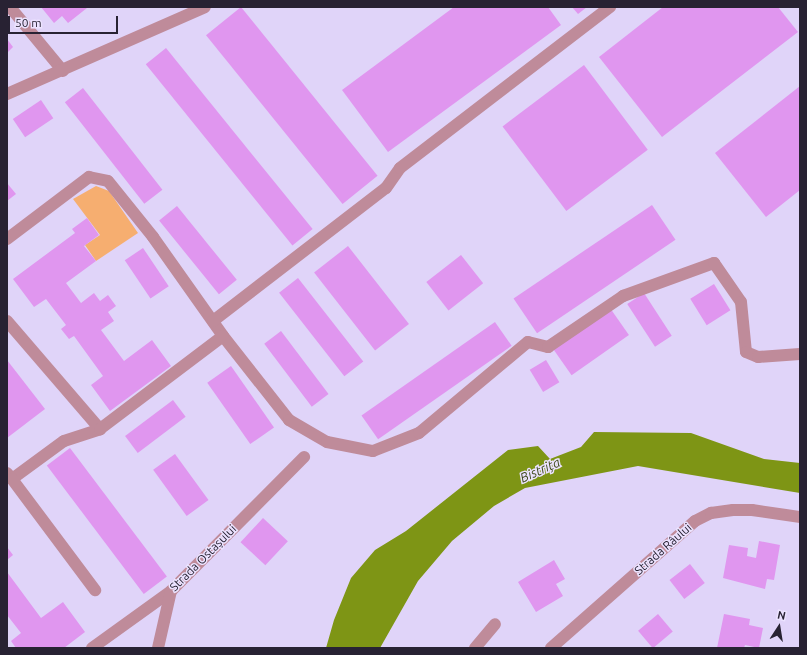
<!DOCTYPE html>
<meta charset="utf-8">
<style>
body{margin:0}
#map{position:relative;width:807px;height:655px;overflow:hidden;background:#e0d4f9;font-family:Ubuntu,sans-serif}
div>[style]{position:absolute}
.green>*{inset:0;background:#f6ae70}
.water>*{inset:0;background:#7e9515}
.building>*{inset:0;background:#e096ef;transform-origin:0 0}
.minor>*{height:12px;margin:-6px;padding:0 6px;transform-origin:6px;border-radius:6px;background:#bf8b9a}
span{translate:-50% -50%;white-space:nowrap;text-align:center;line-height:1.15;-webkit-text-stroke:3px #ece3ff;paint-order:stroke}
.street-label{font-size:12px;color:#282233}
.water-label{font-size:13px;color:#3e491b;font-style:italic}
.frame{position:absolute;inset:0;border:8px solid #282233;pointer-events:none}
.north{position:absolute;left:759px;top:607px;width:40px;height:40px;-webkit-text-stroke:3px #ece3ff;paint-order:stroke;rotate:12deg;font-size:11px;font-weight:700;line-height:16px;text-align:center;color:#282233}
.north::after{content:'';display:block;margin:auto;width:14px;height:18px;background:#282233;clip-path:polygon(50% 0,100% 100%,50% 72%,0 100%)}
.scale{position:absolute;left:8px;top:16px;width:110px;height:18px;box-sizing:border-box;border:2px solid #282233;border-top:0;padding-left:5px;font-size:12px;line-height:14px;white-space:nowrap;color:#282233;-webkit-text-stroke:3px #ece3ff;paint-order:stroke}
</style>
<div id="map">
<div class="green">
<div style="clip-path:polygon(96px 186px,109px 191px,138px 233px,96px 261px,85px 245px,100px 235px,73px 199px)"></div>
</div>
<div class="water">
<div style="clip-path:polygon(594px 432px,691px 433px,764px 459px,800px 463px,800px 493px,638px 466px,525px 488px,494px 506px,452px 541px,418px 581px,380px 648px,326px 648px,334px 620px,351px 578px,375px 550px,406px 531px,508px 450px,538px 446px,550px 459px,581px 447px)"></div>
</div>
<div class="building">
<div style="clip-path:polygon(41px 7px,86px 7px,87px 8px,68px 23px,62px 16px,54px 23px)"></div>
<div style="left:241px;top:7px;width:217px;height:45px;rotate:51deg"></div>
<div style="clip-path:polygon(454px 7px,548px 7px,561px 25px,388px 152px,342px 90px)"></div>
<div style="clip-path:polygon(572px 7px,587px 7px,578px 14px)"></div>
<div style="clip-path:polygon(663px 7px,778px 7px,798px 32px,662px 137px,599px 57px)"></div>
<div style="clip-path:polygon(7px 39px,13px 47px,7px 53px)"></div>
<div style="left:166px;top:48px;width:233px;height:26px;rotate:51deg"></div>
<div style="left:584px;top:65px;width:106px;height:102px;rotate:53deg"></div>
<div style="clip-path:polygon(800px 86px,800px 190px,766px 217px,715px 153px)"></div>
<div style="left:83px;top:88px;width:129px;height:23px;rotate:52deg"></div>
<div style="left:41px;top:100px;width:22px;height:34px;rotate:56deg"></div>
<div style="clip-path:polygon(7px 183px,16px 194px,7px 201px)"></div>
<div style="left:652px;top:205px;width:42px;height:167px;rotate:56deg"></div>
<div style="left:177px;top:206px;width:95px;height:23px;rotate:51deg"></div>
<div style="clip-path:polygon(87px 218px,99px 235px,84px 246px,96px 261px,66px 283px,81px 303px,94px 293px,100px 301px,108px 295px,116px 306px,108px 312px,114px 321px,101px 330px,124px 361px,152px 340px,171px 366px,110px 411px,91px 385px,103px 376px,74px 336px,69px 339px,61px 329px,66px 325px,46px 299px,34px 307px,13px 279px,75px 233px,72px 229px)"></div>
<div style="left:348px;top:246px;width:99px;height:43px;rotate:52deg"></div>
<div style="left:143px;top:248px;width:46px;height:22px;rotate:56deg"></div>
<div style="left:461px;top:255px;width:36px;height:44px;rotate:52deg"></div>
<div style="left:298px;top:278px;width:106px;height:24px;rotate:52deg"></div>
<div style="left:714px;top:284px;width:31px;height:28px;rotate:58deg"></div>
<div style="left:644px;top:293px;width:51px;height:20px;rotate:57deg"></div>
<div style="left:610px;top:308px;width:33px;height:70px;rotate:55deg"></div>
<div style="left:495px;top:322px;width:29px;height:163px;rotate:55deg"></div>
<div style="left:281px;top:331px;width:79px;height:21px;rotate:53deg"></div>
<div style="clip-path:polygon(7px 360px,45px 409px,7px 438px)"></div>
<div style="left:546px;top:360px;width:26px;height:19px;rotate:59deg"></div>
<div style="left:231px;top:366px;width:75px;height:29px;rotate:55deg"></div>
<div style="left:173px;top:400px;width:21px;height:60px;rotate:53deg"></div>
<div style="left:70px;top:448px;width:161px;height:29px;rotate:53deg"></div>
<div style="left:175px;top:454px;width:57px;height:27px;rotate:54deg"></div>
<div style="left:263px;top:518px;width:34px;height:33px;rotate:43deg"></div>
<div style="clip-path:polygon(759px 541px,780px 545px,774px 580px,767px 579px,765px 589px,723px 578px,729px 545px,748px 548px,747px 556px,756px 558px)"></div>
<div style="clip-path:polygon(7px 547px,13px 555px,7px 560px)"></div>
<div style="clip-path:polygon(554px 560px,565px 579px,556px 584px,563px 596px,536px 612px,518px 582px)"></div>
<div style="left:690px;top:564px;width:24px;height:26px;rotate:52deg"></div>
<div style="clip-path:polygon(7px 572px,41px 618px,63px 602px,85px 632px,64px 648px,16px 648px,11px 641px,21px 633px,7px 615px)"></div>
<div style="left:658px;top:614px;width:23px;height:26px;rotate:50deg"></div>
<div style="clip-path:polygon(724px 614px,750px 619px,749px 625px,763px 628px,759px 648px,745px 645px,744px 648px,717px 648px)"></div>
</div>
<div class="minor">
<div style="left:10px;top:7px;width:83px;rotate:50.4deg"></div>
<div style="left:7px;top:94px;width:216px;rotate:-23.7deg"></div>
<div style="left:7px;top:239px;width:103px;rotate:-37.1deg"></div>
<div style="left:89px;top:177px;width:19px;rotate:12deg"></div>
<div style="left:108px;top:181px;width:72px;rotate:51.2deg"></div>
<div style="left:153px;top:237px;width:121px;rotate:54.7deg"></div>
<div style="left:223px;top:336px;width:107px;rotate:51.8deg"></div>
<div style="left:289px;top:420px;width:44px;rotate:30.1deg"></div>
<div style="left:327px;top:442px;width:47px;rotate:11.1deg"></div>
<div style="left:373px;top:451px;width:49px;rotate:-21.4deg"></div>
<div style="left:419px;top:433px;width:142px;rotate:-39.9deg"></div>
<div style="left:528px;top:342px;width:21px;rotate:14deg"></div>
<div style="left:548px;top:347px;width:91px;rotate:-34.2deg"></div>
<div style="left:623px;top:296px;width:97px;rotate:-19.9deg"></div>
<div style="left:714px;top:263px;width:47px;rotate:55.3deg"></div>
<div style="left:741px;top:302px;width:50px;rotate:84.3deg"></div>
<div style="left:746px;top:352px;width:13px;rotate:23deg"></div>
<div style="left:758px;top:357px;width:42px;rotate:-4.1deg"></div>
<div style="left:7px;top:321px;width:143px;rotate:49.3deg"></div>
<div style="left:213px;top:321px;width:218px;rotate:-37.6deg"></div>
<div style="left:386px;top:188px;width:24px;rotate:-55deg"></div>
<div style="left:400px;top:168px;width:265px;rotate:-37.5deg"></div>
<div style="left:7px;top:473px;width:8px;rotate:50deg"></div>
<div style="left:12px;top:479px;width:64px;rotate:-36.2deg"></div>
<div style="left:64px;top:441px;width:38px;rotate:-18deg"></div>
<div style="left:100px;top:429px;width:154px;rotate:-37.1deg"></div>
<div style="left:12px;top:479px;width:139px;rotate:53.2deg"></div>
<div style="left:92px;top:648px;width:97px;rotate:-35.8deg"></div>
<div style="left:171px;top:591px;width:189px;rotate:-45.2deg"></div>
<div style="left:158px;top:648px;width:58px;rotate:-77.2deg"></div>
<div style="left:475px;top:648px;width:31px;rotate:-50deg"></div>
<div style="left:551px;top:648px;width:192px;rotate:-41.4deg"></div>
<div style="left:695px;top:521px;width:18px;rotate:-27deg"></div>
<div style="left:711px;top:513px;width:22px;rotate:-8deg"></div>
<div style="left:733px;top:510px;width:19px"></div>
<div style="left:752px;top:510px;width:49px;rotate:8.3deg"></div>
</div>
<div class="street-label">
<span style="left:663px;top:549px;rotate:-41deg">Strada Râului</span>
<span style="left:203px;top:558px;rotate:-45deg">Strada Ostașului</span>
</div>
<div class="water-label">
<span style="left:540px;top:470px;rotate:-24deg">Bistrița</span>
</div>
<div class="frame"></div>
<div class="north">N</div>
<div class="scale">50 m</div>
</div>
